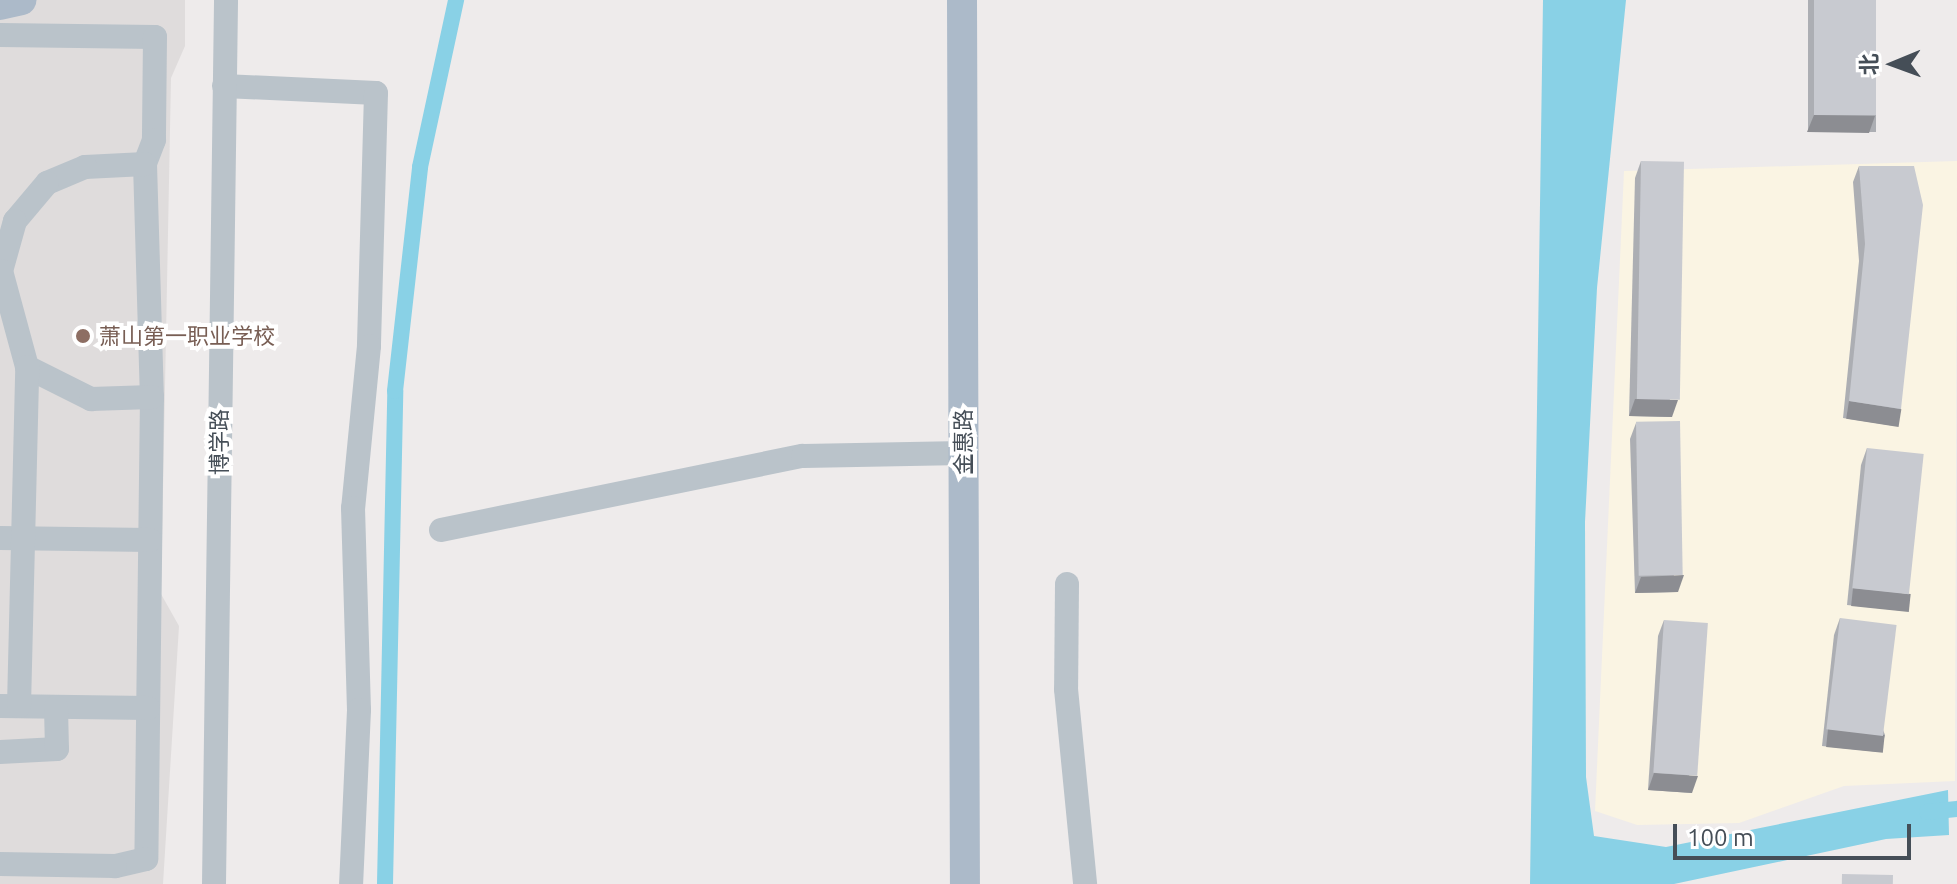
<!DOCTYPE html>
<meta charset="utf-8">
<style>
body{margin:0}
#map{position:relative;width:1957px;height:884px;overflow:hidden;background:#eeebeb;font-family:Ubuntu,"Noto Sans SC",sans-serif}
div>[style]{position:absolute}
.commercial>*{inset:0;background:#faf4e3}
.education>*{inset:0;background:#dfdcdc}
.water>*{inset:0;background:#89d1e6}
.canal>*{height:16px;margin:-8px;padding:0 8px;transform-origin:8px;border-radius:8px;background:#89d1e6}
.minor>*{height:24px;margin:-12px;padding:0 12px;transform-origin:12px;border-radius:12px;background:#bac3ca}
.major>*{height:30px;margin:-15px;padding:0 15px;transform-origin:15px;border-radius:15px;background:#acbac9}
.wall>*{inset:0;background:#acaeb3;transform-origin:0 0}
.shaded-wall>*{inset:0;background:#8c8d92;transform-origin:0 0}
.building>*{inset:0;background:#c8cad0;transform-origin:0 0}
.dots>*{width:22px;height:22px;translate:-50% -50%;box-sizing:border-box;border:4px solid #fff;border-radius:50%}
span{translate:-50% -50%;white-space:nowrap;text-align:center;line-height:1.15;-webkit-text-stroke:8px #fff;paint-order:stroke}
.education-label{font-size:22px;color:#785e54}
.left{translate:0 -50%;text-align:left}
.street-label{font-size:22px;color:#454e57}
.north{position:absolute;left:1853px;top:24px;width:80px;height:80px;-webkit-text-stroke:6px #fff;paint-order:stroke;rotate:269deg;font-size:22px;font-weight:700;line-height:32px;text-align:center;color:#454e57}
.north::after{content:'';display:block;margin:auto;width:28px;height:36px;background:#454e57;clip-path:polygon(50% 0,100% 100%,50% 72%,0 100%)}
.scale{position:absolute;left:1673px;top:824px;width:238px;height:36px;box-sizing:border-box;border:4px solid #454e57;border-top:0;padding-left:10px;font-size:24px;line-height:28px;white-space:nowrap;color:#454e57;-webkit-text-stroke:6px #fff;paint-order:stroke}
</style>
<div id="map">
<div class="commercial">
<div style="clip-path:polygon(1957px 161px,1955px 781px,1844px 786px,1739px 823px,1637px 825px,1595px 811px,1624px 171px)"></div>
</div>
<div class="education">
<div style="clip-path:polygon(0 0,185px 0,185px 46px,171px 78px,161px 594px,179px 626px,163px 884px,0 884px)"></div>
</div>
<div class="water">
<div style="clip-path:polygon(1543px 0,1626px 0,1597px 288px,1585px 522px,1586px 777px,1594px 836px,1666px 847px,1948px 790px,1949px 835px,1886px 839px,1674px 884px,1530px 884px)"></div>
</div>
<div class="canal">
<div style="left:1927px;top:812px;width:30px;rotate:-6deg"></div>
<div style="left:385px;top:884px;width:493px;rotate:-88.8deg"></div>
<div style="left:395px;top:391px;width:225px;rotate:-83.6deg"></div>
<div style="left:420px;top:167px;width:171px;rotate:-77.8deg"></div>
</div>
<div class="minor">
<div style="left:0;top:35px;width:155px;rotate:0.7deg"></div>
<div style="left:155px;top:37px;width:103px;rotate:90.6deg"></div>
<div style="left:154px;top:140px;width:26px;rotate:111deg"></div>
<div style="left:145px;top:164px;width:233px;rotate:88.3deg"></div>
<div style="left:152px;top:397px;width:462px;rotate:90.7deg"></div>
<div style="left:146px;top:859px;width:32px;rotate:167deg"></div>
<div style="left:115px;top:866px;width:115px;rotate:-179deg"></div>
<div style="left:224px;top:86px;width:152px;rotate:2.6deg"></div>
<div style="left:376px;top:93px;width:253px;rotate:91.6deg"></div>
<div style="left:369px;top:346px;width:163px;rotate:95.6deg"></div>
<div style="left:353px;top:508px;width:202px;rotate:88.3deg"></div>
<div style="left:359px;top:710px;width:174px;rotate:92.6deg"></div>
<div style="left:145px;top:164px;width:60px;rotate:177.1deg"></div>
<div style="left:85px;top:167px;width:41px;rotate:157.2deg"></div>
<div style="left:47px;top:183px;width:50px;rotate:130.1deg"></div>
<div style="left:15px;top:221px;width:52px;rotate:105.6deg"></div>
<div style="left:1px;top:271px;width:99px;rotate:74.8deg"></div>
<div style="left:27px;top:367px;width:72px;rotate:26.6deg"></div>
<div style="left:91px;top:399px;width:61px;rotate:-1.9deg"></div>
<div style="left:441px;top:530px;width:369px;rotate:-11.6deg"></div>
<div style="left:803px;top:456px;width:160px;rotate:-1.1deg"></div>
<div style="left:0;top:538px;width:150px;rotate:0.8deg"></div>
<div style="left:1067px;top:584px;width:105px;rotate:90.5deg"></div>
<div style="left:1066px;top:689px;width:196px;rotate:84.4deg"></div>
<div style="left:0;top:706px;width:148px;rotate:0.8deg"></div>
<div style="left:19px;top:706px;width:339px;rotate:-88.6deg"></div>
<div style="left:0;top:752px;width:57px;rotate:-3deg"></div>
<div style="left:57px;top:749px;width:42px;rotate:-91.4deg"></div>
<div style="left:214px;top:884px;width:884px;rotate:-89.22deg"></div>
</div>
<div class="major">
<div style="left:962px;top:0;width:884px;rotate:89.81deg"></div>
<div style="left:0;top:5px;width:22px;rotate:-13deg"></div>
</div>
<div class="wall">
<div style="left:1808px;top:0;width:68px;height:132px"></div>
<div style="clip-path:polygon(1641px 161px,1672px 417px,1629px 416px,1635px 178px)"></div>
<div style="clip-path:polygon(1859px 166px,1901px 409px,1895px 426px,1843px 418px,1859px 261px,1853px 182px)"></div>
<div style="clip-path:polygon(1636px 423px,1678px 592px,1635px 593px,1630px 439px)"></div>
<div style="clip-path:polygon(1867px 448px,1905px 611px,1847px 605px,1861px 465px)"></div>
<div style="clip-path:polygon(1840px 618px,1885px 735px,1879px 752px,1822px 746px,1834px 635px)"></div>
<div style="clip-path:polygon(1664px 620px,1692px 793px,1648px 790px,1658px 636px)"></div>
</div>
<div class="shaded-wall">
<div style="clip-path:polygon(1814px 115px,1875px 116px,1869px 133px,1807px 132px)"></div>
<div style="clip-path:polygon(1635px 399px,1678px 400px,1672px 417px,1629px 416px)"></div>
<div style="left:1849px;top:401px;width:53px;height:18px;rotate:9deg"></div>
<div style="clip-path:polygon(1684px 575px,1678px 592px,1635px 593px,1641px 577px)"></div>
<div style="left:1853px;top:588px;width:58px;height:18px;rotate:6deg"></div>
<div style="left:1828px;top:729px;width:57px;height:18px;rotate:6deg"></div>
<div style="clip-path:polygon(1654px 773px,1698px 776px,1692px 793px,1648px 790px)"></div>
</div>
<div class="building">
<div style="left:1814px;top:0;width:62px;height:115px"></div>
<div style="left:1641px;top:161px;width:43px;height:238px;rotate:1deg"></div>
<div style="clip-path:polygon(1859px 166px,1914px 166px,1923px 205px,1901px 409px,1849px 401px,1865px 244px)"></div>
<div style="left:1680px;top:421px;width:154px;height:44px;rotate:89deg"></div>
<div style="left:1867px;top:448px;width:57px;height:141px;rotate:6deg"></div>
<div style="left:1840px;top:618px;width:57px;height:112px;rotate:7deg"></div>
<div style="left:1664px;top:620px;width:44px;height:153px;rotate:4deg"></div>
<div style="left:1842px;top:874px;width:51px;height:10px;rotate:1deg"></div>
</div>
<div class="dots">
<div style="left:83px;top:336px;background:#8d6e63"></div>
</div>
<div class="education-label">
<span class="left" style="left:99px;top:336px">萧山第一职业学校</span>
</div>
<div class="street-label">
<span style="left:219px;top:442px;rotate:-90deg">博学路</span>
<span style="left:963px;top:442px;rotate:-90deg">金惠路</span>
</div>
<div class="north">北</div>
<div class="scale">100 m</div>
</div>
